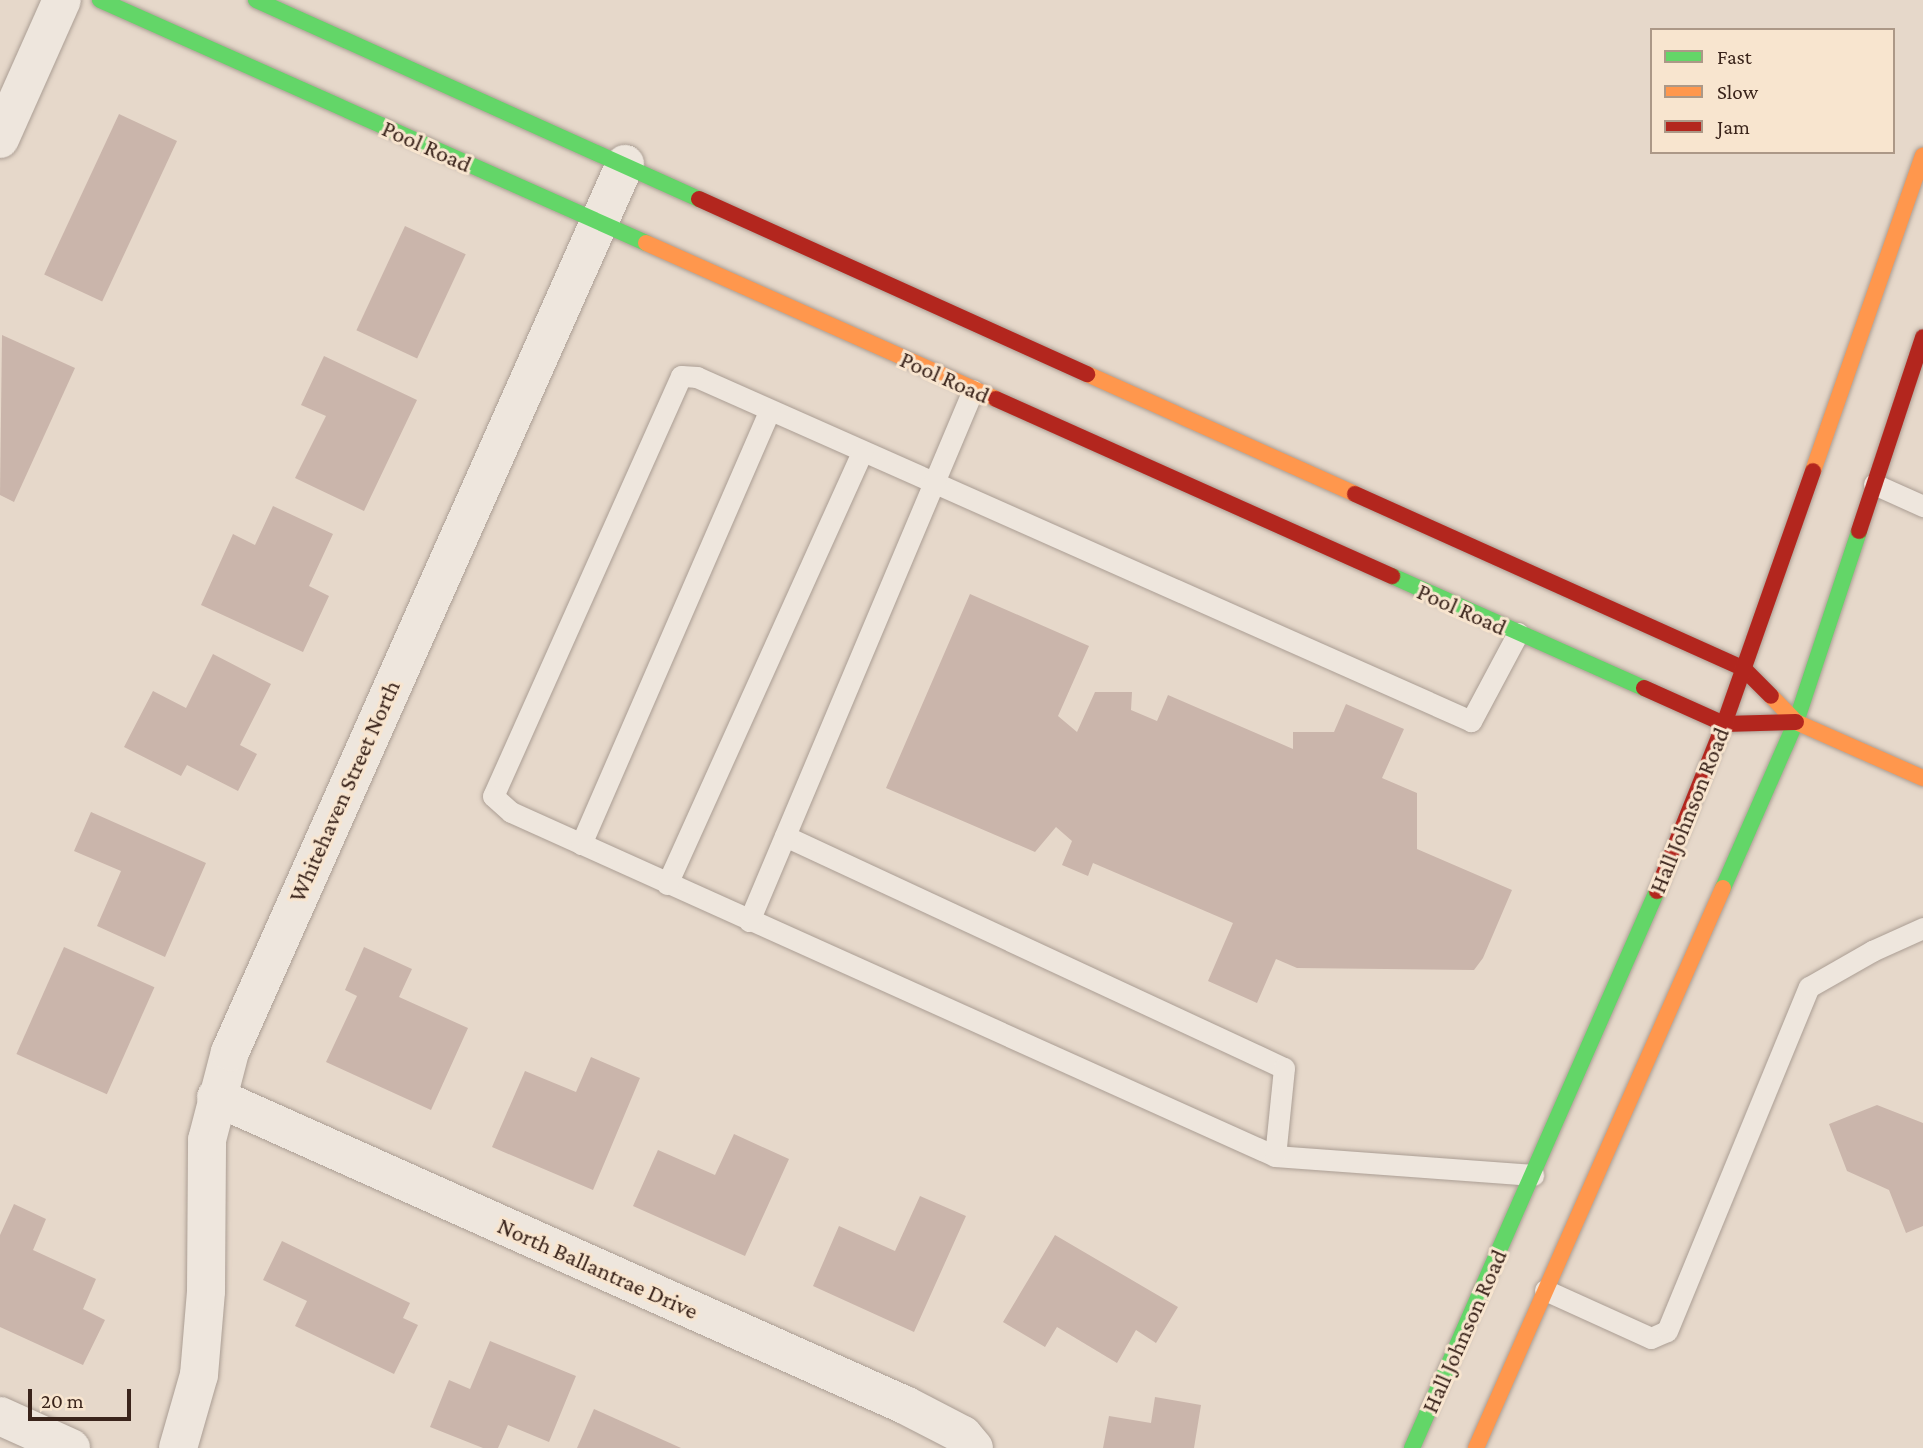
<!DOCTYPE html>
<style>
body{margin:0}
#map{position:relative;width:1923px;height:1448px;overflow:hidden;background:#e6d8ca;font-family:"Crimson Pro",serif}
div>[style]{position:absolute}
.building>*{inset:0;background:#cab5ab;transform-origin:0 0}
.roads{filter:drop-shadow(0 0 2px #ab9e94) drop-shadow(0 0 2px #ab9e94)}
.lane>*{height:21px;margin:-10.5px;padding:0 10.5px;transform-origin:10.5px;border-radius:10.5px;background:#eee6dd}
.street>*{height:38px;margin:-19px;padding:0 19px;transform-origin:19px;border-radius:19px;background:#eee6dd}
.fast>*{height:16px;margin:-8px;padding:0 8px;transform-origin:8px;border-radius:8px;background:#63d668}
.slow>*{height:16px;margin:-8px;padding:0 8px;transform-origin:8px;border-radius:8px;background:#ff974d}
.jam>*{height:16px;margin:-8px;padding:0 8px;transform-origin:8px;border-radius:8px;background:#b3261e}
span{translate:-50% -50%;white-space:nowrap;text-align:center;line-height:1.15;-webkit-text-stroke:6px #f8e5cf;paint-order:stroke}
.street-label{font-size:24px;color:#3a241b}
.legend{position:absolute;left:1650px;top:28px;width:245px;height:126px;box-sizing:border-box;background:#f8e5cf;border:2px solid #ac9887;margin:0;padding:9px 12px;list-style:none;font-size:21px;color:#3a241b}
.legend li{display:flex;align-items:center;gap:14px;height:35px}
.legend b{width:35px;border:2px solid #ac9887}
.scale{position:absolute;left:28px;top:1389px;width:103px;height:32px;box-sizing:border-box;border:4px solid #3a241b;border-top:0;padding-left:9px;font-size:21px;line-height:24px;white-space:nowrap;color:#3a241b;-webkit-text-stroke:5px #f8e5cf;paint-order:stroke}
</style>
<div id="map">
<div class="building">
<div style="left:119px;top:114px;width:64px;height:177px;rotate:25deg"></div>
<div style="left:405px;top:226px;width:67px;height:115px;rotate:25deg"></div>
<div style="clip-path:polygon(2px 335px,75px 368px,14px 502px,0 495px)"></div>
<div style="clip-path:polygon(324px 356px,417px 400px,364px 511px,295px 478px,326px 416px,301px 405px)"></div>
<div style="clip-path:polygon(273px 506px,333px 534px,309px 586px,329px 596px,303px 652px,201px 605px,233px 534px,255px 545px)"></div>
<div style="clip-path:polygon(970px 594px,1089px 646px,1058px 716px,1077px 732px,1095px 692px,1132px 692px,1131px 710px,1157px 721px,1168px 695px,1293px 749px,1293px 732px,1334px 732px,1346px 704px,1404px 729px,1382px 778px,1417px 793px,1417px 849px,1512px 890px,1483px 958px,1474px 970px,1297px 968px,1276px 959px,1257px 1003px,1208px 981px,1233px 923px,1093px 863px,1088px 876px,1062px 865px,1072px 841px,1056px 827px,1035px 852px,886px 788px)"></div>
<div style="clip-path:polygon(213px 654px,271px 684px,240px 745px,257px 754px,238px 791px,187px 765px,181px 776px,124px 747px,153px 691px,186px 708px)"></div>
<div style="clip-path:polygon(91px 812px,206px 863px,165px 957px,97px 926px,121px 871px,74px 851px)"></div>
<div style="left:64px;top:947px;width:99px;height:117px;rotate:24deg"></div>
<div style="clip-path:polygon(364px 947px,412px 969px,399px 997px,468px 1028px,431px 1110px,326px 1062px,357px 996px,345px 990px)"></div>
<div style="clip-path:polygon(591px 1057px,640px 1078px,593px 1190px,492px 1147px,525px 1071px,576px 1092px)"></div>
<div style="clip-path:polygon(1877px 1105px,1923px 1123px,1923px 1226px,1906px 1233px,1889px 1190px,1847px 1171px,1829px 1124px)"></div>
<div style="clip-path:polygon(734px 1134px,789px 1159px,745px 1256px,633px 1206px,658px 1150px,715px 1175px)"></div>
<div style="clip-path:polygon(920px 1196px,966px 1216px,914px 1332px,813px 1286px,839px 1226px,895px 1251px)"></div>
<div style="clip-path:polygon(14px 1204px,46px 1219px,33px 1250px,96px 1279px,83px 1309px,105px 1320px,83px 1365px,0 1327px,0 1235px)"></div>
<div style="clip-path:polygon(1055px 1235px,1178px 1307px,1156px 1343px,1136px 1330px,1117px 1363px,1057px 1327px,1045px 1347px,1003px 1322px)"></div>
<div style="clip-path:polygon(282px 1241px,410px 1303px,403px 1318px,418px 1325px,394px 1374px,295px 1326px,307px 1301px,263px 1280px)"></div>
<div style="clip-path:polygon(490px 1341px,576px 1376px,549px 1442px,508px 1425px,498px 1448px,483px 1448px,430px 1427px,449px 1380px,470px 1389px)"></div>
<div style="clip-path:polygon(1155px 1397px,1201px 1405px,1194px 1448px,1103px 1448px,1109px 1416px,1151px 1423px)"></div>
<div style="clip-path:polygon(594px 1409px,681px 1448px,577px 1448px)"></div>
</div>
<div class="roads">
<div class="lane">
<div style="left:1874px;top:484px;width:54px;rotate:24.2deg"></div>
<div style="left:1518px;top:633px;width:100px;rotate:118.1deg"></div>
<div style="left:1471px;top:721px;width:847px;rotate:-156.04deg"></div>
<div style="left:697px;top:377px;width:16px;rotate:-176deg"></div>
<div style="left:681px;top:376px;width:460px;rotate:114.1deg"></div>
<div style="left:493px;top:796px;width:24px;rotate:42deg"></div>
<div style="left:511px;top:812px;width:838px;rotate:24.24deg"></div>
<div style="left:1275px;top:1156px;width:259px;rotate:4.2deg"></div>
<div style="left:785px;top:836px;width:550px;rotate:24.94deg"></div>
<div style="left:1284px;top:1068px;width:88px;rotate:95.8deg"></div>
<div style="left:581px;top:844px;width:473px;rotate:-66.5deg"></div>
<div style="left:667px;top:884px;width:474px;rotate:-65.7deg"></div>
<div style="left:749px;top:921px;width:576px;rotate:-67.13deg"></div>
<div style="left:1545px;top:1290px;width:116px;rotate:24.4deg"></div>
<div style="left:1651px;top:1338px;width:17px;rotate:-24deg"></div>
<div style="left:1667px;top:1331px;width:372px;rotate:-67.6deg"></div>
<div style="left:1809px;top:987px;width:73px;rotate:-29.7deg"></div>
<div style="left:1872px;top:951px;width:56px;rotate:-24.3deg"></div>
</div>
<div class="street">
<div style="left:0;top:139px;width:152px;rotate:-66deg"></div>
<div style="left:216px;top:1097px;width:755px;rotate:24.09deg"></div>
<div style="left:905px;top:1405px;width:65px;rotate:27.3deg"></div>
<div style="left:963px;top:1435px;width:17px;rotate:50deg"></div>
<div style="left:0;top:1416px;width:78px;rotate:24.3deg"></div>
<div style="left:178px;top:1448px;width:76px;rotate:-74deg"></div>
<div style="left:199px;top:1375px;width:84px;rotate:-85.2deg"></div>
<div style="left:206px;top:1291px;width:151px;rotate:-89.6deg"></div>
<div style="left:207px;top:1140px;width:91px;rotate:-75.4deg"></div>
<div style="left:230px;top:1052px;width:972px;rotate:-66.02deg"></div>
</div>
<div class="fast">
<div style="left:100px;top:0;width:598px;rotate:23.99deg"></div>
<div style="left:256px;top:0;width:486px;rotate:24.2deg"></div>
<div style="left:1392px;top:576px;width:276px;rotate:24deg"></div>
<div style="left:1723px;top:888px;width:181px;rotate:-66.3deg"></div>
<div style="left:1796px;top:722px;width:201px;rotate:-71.7deg"></div>
<div style="left:1412px;top:1448px;width:609px;rotate:-66.26deg"></div>
</div>
<div class="slow">
<div style="left:646px;top:243px;width:383px;rotate:24deg"></div>
<div style="left:1087px;top:374px;width:294px;rotate:24.1deg"></div>
<div style="left:1813px;top:471px;width:334px;rotate:-70.8deg"></div>
<div style="left:1771px;top:696px;width:36px;rotate:46deg"></div>
<div style="left:1796px;top:722px;width:139px;rotate:23.8deg"></div>
<div style="left:1476px;top:1448px;width:612px;rotate:-66.2deg"></div>
</div>
<div class="jam">
<div style="left:699px;top:199px;width:426px;rotate:24.3deg"></div>
<div style="left:996px;top:399px;width:434px;rotate:24.1deg"></div>
<div style="left:1355px;top:494px;width:427px;rotate:24.2deg"></div>
<div style="left:1744px;top:669px;width:38px;rotate:45deg"></div>
<div style="left:1859px;top:531px;width:204px;rotate:-71.7deg"></div>
<div style="left:1644px;top:688px;width:88px;rotate:24.2deg"></div>
<div style="left:1724px;top:724px;width:72px;rotate:-1.6deg"></div>
<div style="left:1657px;top:891px;width:180px;rotate:-68.1deg"></div>
<div style="left:1724px;top:724px;width:268px;rotate:-70.6deg"></div>
</div>
</div>
<div class="street-label">
<span style="left:427px;top:146px;rotate:24deg">Pool Road</span>
<span style="left:945px;top:377px;rotate:24deg">Pool Road</span>
<span style="left:1462px;top:609px;rotate:24deg">Pool Road</span>
<span style="left:344px;top:791px;rotate:-66deg">Whitehaven Street North</span>
<span style="left:1689px;top:810px;rotate:-68deg">Hall Johnson Road</span>
<span style="left:598px;top:1268px;rotate:24deg">North Ballantrae Drive</span>
<span style="left:1464px;top:1331px;rotate:-66deg">Hall Johnson Road</span>
</div>
<ul class="legend">
<li><b style="height:9px;background:#63d668"></b>Fast</li>
<li><b style="height:9px;background:#ff974d"></b>Slow</li>
<li><b style="height:9px;background:#b3261e"></b>Jam</li>
</ul>
<div class="scale">20 m</div>
</div>
